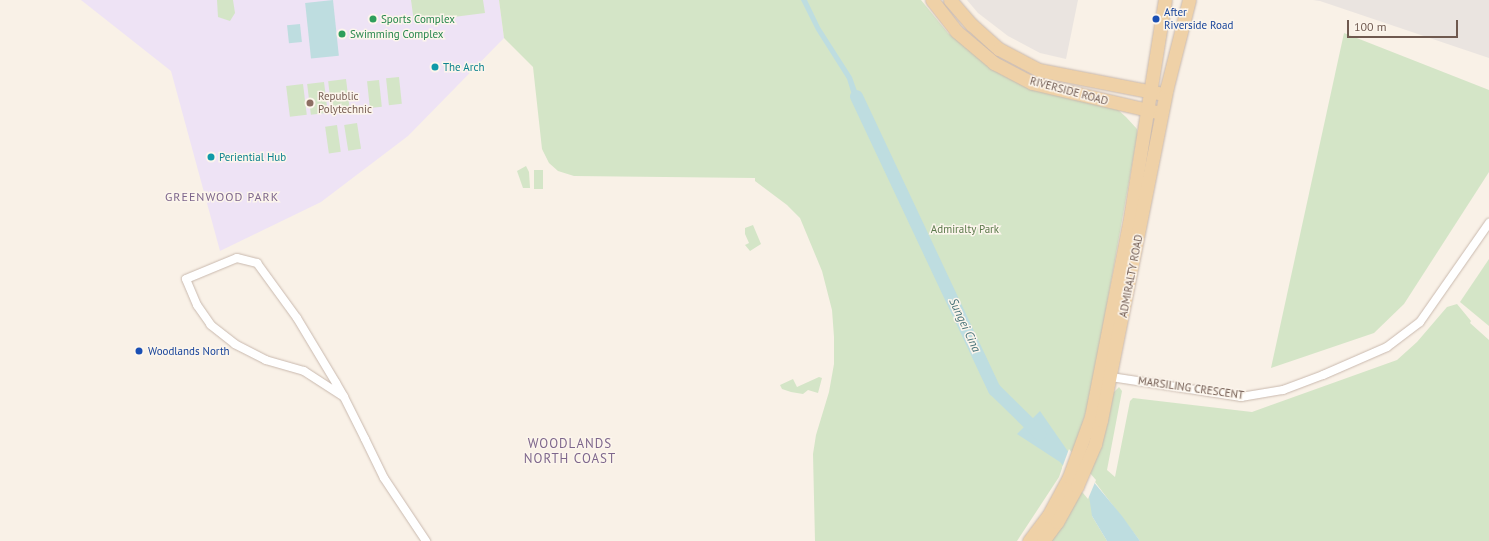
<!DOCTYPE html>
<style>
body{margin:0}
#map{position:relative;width:1489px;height:541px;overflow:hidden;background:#f9f1e7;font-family:"PT Sans",sans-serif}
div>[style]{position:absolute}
.industrial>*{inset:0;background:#eae4e0}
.education>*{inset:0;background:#eee3f5}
.green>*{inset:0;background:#d4e5c7;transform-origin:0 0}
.water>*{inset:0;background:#bedde0;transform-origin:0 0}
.pier>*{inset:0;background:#f9f1e7}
.river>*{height:13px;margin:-6.5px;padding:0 6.5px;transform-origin:6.5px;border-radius:6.5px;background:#bedde0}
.roads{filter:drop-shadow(0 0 1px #c9b9ae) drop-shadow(0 0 1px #c9b9ae)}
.minor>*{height:8px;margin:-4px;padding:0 4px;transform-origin:4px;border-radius:4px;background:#fff}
.primary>*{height:13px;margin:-6.5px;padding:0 6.5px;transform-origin:6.5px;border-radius:6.5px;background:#efd1a7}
.dots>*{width:11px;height:11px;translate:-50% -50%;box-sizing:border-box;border:2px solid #fcf5ec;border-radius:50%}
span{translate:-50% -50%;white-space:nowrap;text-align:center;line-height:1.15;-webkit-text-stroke:3px #fcf5ec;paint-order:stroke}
.transit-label{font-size:11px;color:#164399}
.left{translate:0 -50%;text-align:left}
.leisure-label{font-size:11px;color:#27864d}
.culture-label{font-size:11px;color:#0d838f}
.street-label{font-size:11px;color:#6f594f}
.education-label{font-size:11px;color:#785e54}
.park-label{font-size:11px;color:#5b794b}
.neighbourhood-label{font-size:12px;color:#7d668c;letter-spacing:1px}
.water-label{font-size:12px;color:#487379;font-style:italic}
.quarter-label{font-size:13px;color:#7d668c;letter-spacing:1px}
.scale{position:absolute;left:1347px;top:20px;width:111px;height:18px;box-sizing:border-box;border:2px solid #6f594f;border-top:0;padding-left:5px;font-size:12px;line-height:14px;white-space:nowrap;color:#6f594f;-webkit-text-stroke:3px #fcf5ec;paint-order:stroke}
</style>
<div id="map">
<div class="industrial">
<div style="clip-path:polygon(967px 0,1078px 0,1066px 59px,1040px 53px,1008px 36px,978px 13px)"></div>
<div style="clip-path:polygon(1313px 0,1489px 0,1489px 58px,1320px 1px)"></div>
</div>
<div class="education">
<div style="clip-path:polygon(81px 0,499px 0,504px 38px,408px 136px,321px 202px,220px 251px,171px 71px)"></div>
</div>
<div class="green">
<div style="clip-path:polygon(217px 0,233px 0,235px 13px,230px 21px,218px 17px)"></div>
<div style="clip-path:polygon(411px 0,483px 0,485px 13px,414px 22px)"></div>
<div style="clip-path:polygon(499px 0,921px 0,948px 33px,972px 52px,1028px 87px,1047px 93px,1117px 109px,1126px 117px,1137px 129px,1137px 137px,1090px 399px,1073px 454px,1068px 451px,1059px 477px,1017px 541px,815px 541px,813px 454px,816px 435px,829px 392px,834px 364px,834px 337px,832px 310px,822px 271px,800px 218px,787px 205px,755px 181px,755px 178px,574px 176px,558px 171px,549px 163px,542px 149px,533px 67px,504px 38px)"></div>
<div style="clip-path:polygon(1344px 33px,1489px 90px,1489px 172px,1404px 304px,1374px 333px,1271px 368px)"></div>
<div style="left:399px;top:77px;width:27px;height:13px;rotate:84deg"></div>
<div style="left:346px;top:79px;width:31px;height:18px;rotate:83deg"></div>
<div style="left:379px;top:80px;width:27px;height:12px;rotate:84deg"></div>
<div style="left:324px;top:82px;width:31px;height:17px;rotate:83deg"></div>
<div style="left:303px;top:84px;width:31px;height:17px;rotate:83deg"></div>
<div style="left:357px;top:123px;width:26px;height:13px;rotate:81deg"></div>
<div style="left:337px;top:125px;width:27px;height:12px;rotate:82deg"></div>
<div style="clip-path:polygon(526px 166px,529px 172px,530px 188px,523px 188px,517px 171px)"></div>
<div style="left:543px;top:170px;width:19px;height:9px;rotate:90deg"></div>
<div style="clip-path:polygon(753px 225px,761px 244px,750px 251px,745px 245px,749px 243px,745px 234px,745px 228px)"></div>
<div style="clip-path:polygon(1489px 259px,1489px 326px,1460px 302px)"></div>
<div style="clip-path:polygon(1457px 304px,1471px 321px,1470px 323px,1489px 340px,1489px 541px,1140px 541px,1095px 482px,1092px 516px,1107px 541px,1050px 541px,1107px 421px,1113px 393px,1119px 387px,1122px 391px,1107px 470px,1115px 477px,1130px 401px,1133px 398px,1252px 412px,1397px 360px,1417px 342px,1447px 307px)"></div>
<div style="clip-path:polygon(819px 377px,822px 378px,818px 393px,808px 390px,803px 394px,791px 392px,782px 389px,780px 385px,793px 379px,797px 387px)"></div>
</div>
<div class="water">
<div style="left:333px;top:0;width:56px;height:28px;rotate:84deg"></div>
<div style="clip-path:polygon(801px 0,807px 0,820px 27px,852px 77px,864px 111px,858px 114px,847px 79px,816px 30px)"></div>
<div style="left:300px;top:24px;width:18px;height:13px;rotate:84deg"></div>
<div style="clip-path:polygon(1040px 411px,1067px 450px,1122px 516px,1140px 541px,1107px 541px,1092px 516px,1089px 496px,1060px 462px,1017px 434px)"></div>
</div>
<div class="pier">
<div style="clip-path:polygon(1069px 449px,1096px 480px,1088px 499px,1062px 468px)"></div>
</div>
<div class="river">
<div style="left:856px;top:96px;width:324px;rotate:64.8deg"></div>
<div style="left:994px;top:389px;width:64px;rotate:44.4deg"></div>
</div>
<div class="roads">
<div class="minor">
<div style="left:1111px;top:377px;width:132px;rotate:8.7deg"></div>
<div style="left:1241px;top:397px;width:43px;rotate:-9.5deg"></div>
<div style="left:1283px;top:390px;width:43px;rotate:-20.6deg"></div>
<div style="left:1323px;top:375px;width:70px;rotate:-23.6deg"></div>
<div style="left:1387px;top:347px;width:41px;rotate:-37.1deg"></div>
<div style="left:1420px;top:322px;width:121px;rotate:-55.1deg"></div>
<div style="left:344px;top:397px;width:48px;rotate:-147deg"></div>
<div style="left:304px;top:371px;width:40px;rotate:-164deg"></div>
<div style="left:266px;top:360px;width:35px;rotate:-153deg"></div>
<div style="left:235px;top:344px;width:31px;rotate:-142deg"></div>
<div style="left:211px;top:325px;width:24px;rotate:-125deg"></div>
<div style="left:197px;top:305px;width:28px;rotate:-113deg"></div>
<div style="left:186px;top:279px;width:55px;rotate:-22.4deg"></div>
<div style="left:237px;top:258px;width:21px;rotate:14deg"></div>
<div style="left:257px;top:263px;width:68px;rotate:54deg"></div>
<div style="left:297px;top:318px;width:76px;rotate:59deg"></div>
<div style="left:336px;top:383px;width:16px;rotate:60deg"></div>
<div style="left:344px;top:397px;width:47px;rotate:63.4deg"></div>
<div style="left:365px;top:439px;width:43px;rotate:64deg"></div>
<div style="left:384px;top:478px;width:76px;rotate:56.3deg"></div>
</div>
<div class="primary">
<div style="left:932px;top:0;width:39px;rotate:52deg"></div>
<div style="left:956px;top:31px;width:50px;rotate:40.1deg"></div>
<div style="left:994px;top:63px;width:43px;rotate:27.8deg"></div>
<div style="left:1032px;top:83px;width:128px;rotate:13.1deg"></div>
<div style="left:950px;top:0;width:33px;rotate:49deg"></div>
<div style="left:972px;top:25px;width:36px;rotate:42deg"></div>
<div style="left:999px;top:49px;width:45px;rotate:27.7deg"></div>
<div style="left:1039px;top:70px;width:122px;rotate:10.9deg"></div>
<div style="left:1029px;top:541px;width:31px;rotate:-53deg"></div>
<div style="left:1048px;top:516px;width:44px;rotate:-61.7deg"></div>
<div style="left:1069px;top:477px;width:64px;rotate:-69.9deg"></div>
<div style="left:1091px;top:417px;width:197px;rotate:-78.9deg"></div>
<div style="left:1129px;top:224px;width:227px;rotate:-80.9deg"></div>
<div style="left:1043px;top:541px;width:24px;rotate:-54deg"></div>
<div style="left:1057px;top:522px;width:41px;rotate:-60.9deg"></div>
<div style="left:1077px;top:486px;width:46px;rotate:-66.8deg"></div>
<div style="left:1095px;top:444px;width:25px;rotate:-76deg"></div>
<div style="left:1101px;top:420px;width:339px;rotate:-78.8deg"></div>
<div style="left:1167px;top:87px;width:90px;rotate:-75.8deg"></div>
</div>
</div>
<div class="dots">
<div style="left:373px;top:19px;background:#2e9e5b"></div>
<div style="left:1156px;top:19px;background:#1a4fb4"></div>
<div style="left:342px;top:34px;background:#2e9e5b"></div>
<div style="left:435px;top:67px;background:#0f9aa8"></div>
<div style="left:310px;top:103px;background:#8d6e63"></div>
<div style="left:211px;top:157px;background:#0f9aa8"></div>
<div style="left:139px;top:351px;background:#1a4fb4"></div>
</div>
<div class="transit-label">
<span class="left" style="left:1164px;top:19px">After<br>Riverside Road</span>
<span class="left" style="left:148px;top:351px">Woodlands North</span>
</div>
<div class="leisure-label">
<span class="left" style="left:381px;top:19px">Sports Complex</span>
<span class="left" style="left:350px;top:34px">Swimming Complex</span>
</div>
<div class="culture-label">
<span class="left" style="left:443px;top:67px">The Arch</span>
<span class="left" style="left:219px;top:157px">Periential Hub</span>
</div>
<div class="street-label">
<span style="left:1069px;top:91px;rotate:15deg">RIVERSIDE ROAD</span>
<span style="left:1131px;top:276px;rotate:-79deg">ADMIRALTY ROAD</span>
<span style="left:1191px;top:388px;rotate:8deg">MARSILING CRESCENT</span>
</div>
<div class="education-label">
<span class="left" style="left:318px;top:103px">Republic<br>Polytechnic</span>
</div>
<div class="park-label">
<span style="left:965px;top:229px">Admiralty Park</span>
</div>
<div class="neighbourhood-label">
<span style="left:222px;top:197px">GREENWOOD PARK</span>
</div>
<div class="water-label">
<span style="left:965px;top:325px;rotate:65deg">Sungei Cina</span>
</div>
<div class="quarter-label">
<span style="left:570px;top:452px">WOODLANDS<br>NORTH COAST</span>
</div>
<div class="scale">100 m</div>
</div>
